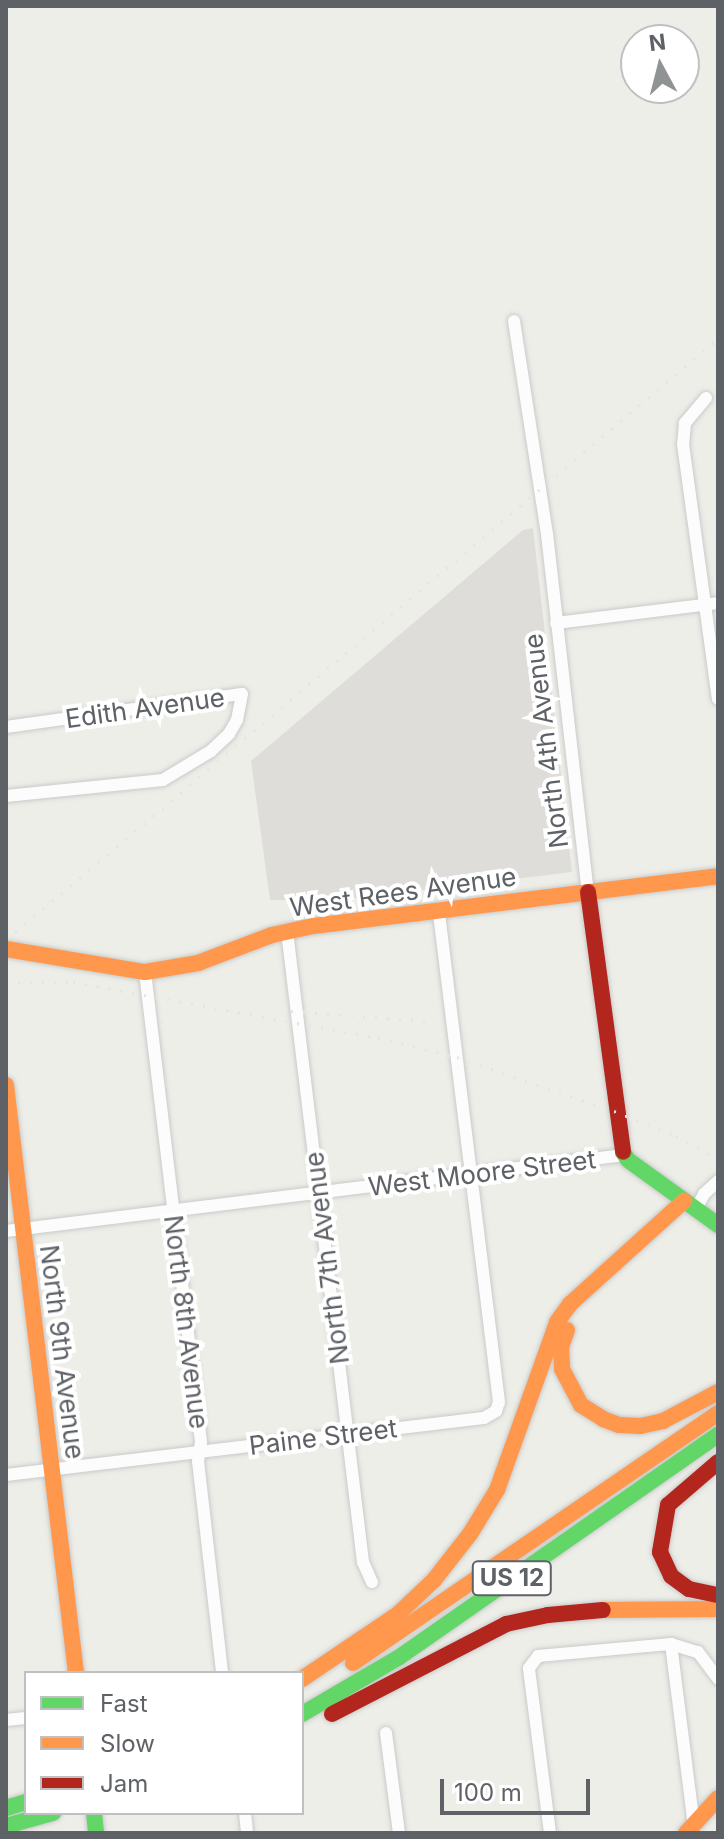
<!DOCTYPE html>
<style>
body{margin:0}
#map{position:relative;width:724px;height:1839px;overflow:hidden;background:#eeeee9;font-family:Inter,sans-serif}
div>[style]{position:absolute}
.industrial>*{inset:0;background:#deddd9}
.roads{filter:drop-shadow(0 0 2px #cacaca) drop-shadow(0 0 2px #cacaca)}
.street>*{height:12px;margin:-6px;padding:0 6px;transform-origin:6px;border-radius:6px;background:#fcfcfc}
.fast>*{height:16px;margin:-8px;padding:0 8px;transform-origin:8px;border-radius:8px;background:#63d668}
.slow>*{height:16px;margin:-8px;padding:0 8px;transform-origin:8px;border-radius:8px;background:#ff974d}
.jam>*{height:16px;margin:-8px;padding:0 8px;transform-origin:8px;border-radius:8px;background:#b3261e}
.rail>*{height:3px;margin-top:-1.5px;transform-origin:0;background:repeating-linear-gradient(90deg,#e4e5e4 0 2px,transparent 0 12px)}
span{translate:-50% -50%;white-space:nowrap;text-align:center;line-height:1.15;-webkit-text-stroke:8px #fff;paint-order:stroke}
.shield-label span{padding:2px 6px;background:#fff;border:2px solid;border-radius:6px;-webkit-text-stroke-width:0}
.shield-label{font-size:24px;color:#5e6267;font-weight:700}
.street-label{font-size:26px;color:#5e6267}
.frame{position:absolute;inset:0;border:8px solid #5e6267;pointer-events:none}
.legend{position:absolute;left:24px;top:1671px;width:280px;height:144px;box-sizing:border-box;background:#fff;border:2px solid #bfc0c2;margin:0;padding:10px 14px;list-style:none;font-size:24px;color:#5e6267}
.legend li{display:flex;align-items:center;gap:16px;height:40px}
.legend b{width:40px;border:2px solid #bfc0c2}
.north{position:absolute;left:620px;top:24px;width:80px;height:80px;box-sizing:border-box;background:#fff;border:2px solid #bfc0c2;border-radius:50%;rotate:353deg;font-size:22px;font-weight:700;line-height:32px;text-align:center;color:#5e6267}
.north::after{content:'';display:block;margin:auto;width:28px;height:36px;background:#909394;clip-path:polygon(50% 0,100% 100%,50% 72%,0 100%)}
.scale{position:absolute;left:440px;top:1779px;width:150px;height:36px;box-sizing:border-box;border:4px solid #5e6267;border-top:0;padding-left:10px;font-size:24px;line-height:28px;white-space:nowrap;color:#5e6267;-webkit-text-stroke:6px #fff;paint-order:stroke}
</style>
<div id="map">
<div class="industrial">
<div style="clip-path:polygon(533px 528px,572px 872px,335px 901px,270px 900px,251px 761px,523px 530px)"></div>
</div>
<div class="roads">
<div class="street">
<div style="left:514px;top:321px;width:216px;rotate:81.2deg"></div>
<div style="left:547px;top:534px;width:360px;rotate:83.5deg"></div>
<div style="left:706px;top:398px;width:33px;rotate:130deg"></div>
<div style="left:685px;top:423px;width:21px;rotate:95deg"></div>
<div style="left:683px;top:444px;width:257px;rotate:82.2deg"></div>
<div style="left:556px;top:623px;width:163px;rotate:-7deg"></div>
<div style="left:6px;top:727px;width:238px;rotate:-8deg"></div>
<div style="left:242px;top:694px;width:26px;rotate:101deg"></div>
<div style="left:237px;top:720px;width:16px;rotate:120deg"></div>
<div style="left:229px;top:734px;width:25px;rotate:137deg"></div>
<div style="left:211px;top:751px;width:56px;rotate:148.9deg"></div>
<div style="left:163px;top:780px;width:158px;rotate:174.2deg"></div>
<div style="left:287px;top:931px;width:636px;rotate:83.13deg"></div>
<div style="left:363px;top:1562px;width:22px;rotate:66deg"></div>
<div style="left:145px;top:972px;width:473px;rotate:83.2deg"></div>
<div style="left:201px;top:1442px;width:19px;rotate:99deg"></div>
<div style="left:198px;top:1461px;width:213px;rotate:83.5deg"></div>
<div style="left:696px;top:1209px;width:17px;rotate:-62deg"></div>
<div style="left:704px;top:1194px;width:19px;rotate:-43deg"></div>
<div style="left:6px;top:1231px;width:623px;rotate:-7.01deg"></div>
<div style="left:6px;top:1475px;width:481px;rotate:-6.8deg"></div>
<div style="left:484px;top:1418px;width:14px;rotate:-30deg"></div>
<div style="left:496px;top:1411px;width:9px;rotate:-72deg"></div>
<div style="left:499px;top:1402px;width:496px;rotate:-97deg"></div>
<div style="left:671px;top:1644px;width:184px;rotate:82.8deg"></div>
<div style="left:6px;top:1720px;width:20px;rotate:-6deg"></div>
<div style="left:386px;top:1733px;width:101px;rotate:82.6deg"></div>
<div style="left:245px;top:1813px;width:20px;rotate:84deg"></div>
<div style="left:550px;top:1833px;width:166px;rotate:-97.3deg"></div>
<div style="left:529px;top:1668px;width:15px;rotate:-53deg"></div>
<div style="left:538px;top:1656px;width:134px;rotate:-5.2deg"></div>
<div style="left:671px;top:1644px;width:28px;rotate:17deg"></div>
<div style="left:698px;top:1652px;width:34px;rotate:53deg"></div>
</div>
<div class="fast">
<div style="left:623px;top:1152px;width:9px;rotate:58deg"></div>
<div style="left:628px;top:1160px;width:111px;rotate:35.8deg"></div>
<div style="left:302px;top:1714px;width:111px;rotate:-30.3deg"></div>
<div style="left:398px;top:1658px;width:390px;rotate:-34.9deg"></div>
<div style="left:6px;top:1808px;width:21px;rotate:-17deg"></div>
<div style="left:94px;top:1813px;width:20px;rotate:84deg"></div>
<div style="left:6px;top:1826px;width:49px;rotate:-15.5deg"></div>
</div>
<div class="slow">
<div style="left:6px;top:949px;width:141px;rotate:9.4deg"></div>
<div style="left:145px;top:972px;width:54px;rotate:-9.6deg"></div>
<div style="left:198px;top:963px;width:79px;rotate:-20.7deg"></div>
<div style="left:272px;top:935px;width:42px;rotate:-12.4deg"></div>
<div style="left:313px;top:926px;width:408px;rotate:-7deg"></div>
<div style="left:6px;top:1085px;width:592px;rotate:83.21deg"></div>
<div style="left:567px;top:1330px;width:18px;rotate:109deg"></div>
<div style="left:561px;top:1347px;width:22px;rotate:87deg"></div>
<div style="left:562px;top:1369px;width:41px;rotate:62.2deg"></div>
<div style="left:581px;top:1405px;width:26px;rotate:32deg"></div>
<div style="left:603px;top:1419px;width:17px;rotate:21deg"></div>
<div style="left:619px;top:1425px;width:21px;rotate:3deg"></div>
<div style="left:640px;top:1426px;width:24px;rotate:-12deg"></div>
<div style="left:663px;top:1421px;width:62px;rotate:-27.8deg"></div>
<div style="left:603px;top:1610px;width:115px;rotate:-0.5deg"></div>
<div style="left:353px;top:1663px;width:442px;rotate:-34.4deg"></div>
<div style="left:302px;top:1679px;width:115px;rotate:-34deg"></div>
<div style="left:397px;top:1615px;width:51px;rotate:-43.4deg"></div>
<div style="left:434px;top:1580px;width:58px;rotate:-52deg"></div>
<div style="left:470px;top:1534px;width:52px;rotate:-58.5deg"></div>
<div style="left:497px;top:1490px;width:178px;rotate:-70.3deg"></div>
<div style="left:557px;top:1322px;width:22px;rotate:-54deg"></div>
<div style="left:570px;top:1304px;width:154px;rotate:-42.1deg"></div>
<div style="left:686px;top:1833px;width:47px;rotate:-47.6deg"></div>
</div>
<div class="jam">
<div style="left:588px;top:892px;width:262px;rotate:82.3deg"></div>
<div style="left:718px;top:1462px;width:66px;rotate:139.3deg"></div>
<div style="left:668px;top:1505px;width:48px;rotate:99.7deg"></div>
<div style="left:660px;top:1552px;width:26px;rotate:65deg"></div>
<div style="left:671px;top:1576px;width:22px;rotate:36deg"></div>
<div style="left:689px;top:1589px;width:30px;rotate:12deg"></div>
<div style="left:332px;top:1714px;width:196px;rotate:-27.3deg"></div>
<div style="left:506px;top:1624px;width:43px;rotate:-12.1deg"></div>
<div style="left:548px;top:1615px;width:55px;rotate:-5.2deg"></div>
</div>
</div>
<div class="rail">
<div style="left:6px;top:940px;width:932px;rotate:-40.17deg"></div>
<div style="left:6px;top:983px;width:67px;rotate:-0.9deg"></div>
<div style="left:73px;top:982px;width:310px;rotate:10.4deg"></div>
<div style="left:378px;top:1038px;width:81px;rotate:13.5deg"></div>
<div style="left:457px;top:1057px;width:166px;rotate:19deg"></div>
<div style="left:614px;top:1111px;width:67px;rotate:22deg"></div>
<div style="left:676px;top:1136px;width:48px;rotate:28.7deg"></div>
<div style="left:291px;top:1011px;width:143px;rotate:4.4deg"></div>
</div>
<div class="shield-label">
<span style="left:512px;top:1578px">US 12</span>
</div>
<div class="street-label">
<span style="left:145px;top:708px;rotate:-8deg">Edith Avenue</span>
<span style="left:546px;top:741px;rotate:-97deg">North 4th Avenue</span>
<span style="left:403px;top:892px;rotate:-8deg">West Rees Avenue</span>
<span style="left:482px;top:1173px;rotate:-7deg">West Moore Street</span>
<span style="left:327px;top:1258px;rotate:-97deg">North 7th Avenue</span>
<span style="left:186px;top:1322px;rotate:83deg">North 8th Avenue</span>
<span style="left:62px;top:1352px;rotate:83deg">North 9th Avenue</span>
<span style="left:323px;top:1437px;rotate:-7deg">Paine Street</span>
</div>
<div class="frame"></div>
<ul class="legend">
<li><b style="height:10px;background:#63d668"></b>Fast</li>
<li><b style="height:10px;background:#ff974d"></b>Slow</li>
<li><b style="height:10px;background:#b3261e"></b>Jam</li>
</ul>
<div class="north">N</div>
<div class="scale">100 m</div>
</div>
